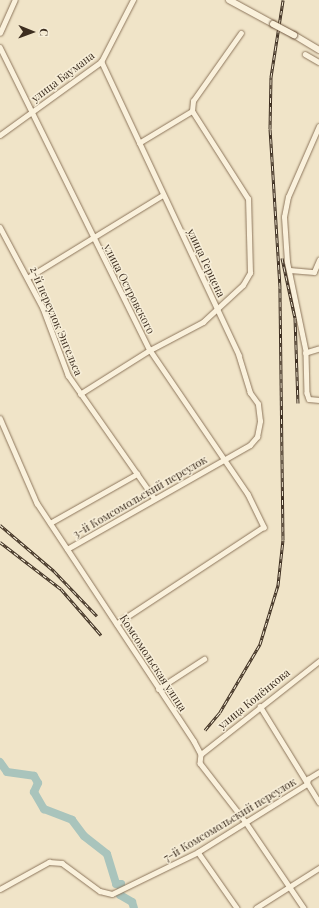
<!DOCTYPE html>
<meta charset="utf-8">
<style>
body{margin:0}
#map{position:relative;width:319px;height:908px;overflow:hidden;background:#f0e4c8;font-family:"Playfair Display",serif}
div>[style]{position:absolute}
.river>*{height:8px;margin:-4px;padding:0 4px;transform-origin:4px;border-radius:4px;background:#a9c4bc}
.roads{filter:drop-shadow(0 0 1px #8d765c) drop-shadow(0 0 1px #8d765c)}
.street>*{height:4.5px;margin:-2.25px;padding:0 2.25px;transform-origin:2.25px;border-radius:2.25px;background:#faf1dc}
.secondary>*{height:6px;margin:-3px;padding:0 3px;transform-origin:3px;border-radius:3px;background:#faf1dc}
.rail>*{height:3px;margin-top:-1.5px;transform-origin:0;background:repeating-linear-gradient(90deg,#f7eed8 0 4.5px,#3d2e20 0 9px);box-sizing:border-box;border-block:1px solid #3d2e20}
.bridges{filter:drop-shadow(0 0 1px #6f573f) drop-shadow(0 0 1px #6f573f)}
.secondary-bridge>*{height:6px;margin:-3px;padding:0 3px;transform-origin:3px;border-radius:3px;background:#faf1dc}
span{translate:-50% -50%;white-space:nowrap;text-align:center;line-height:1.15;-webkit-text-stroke:3px #f7eed8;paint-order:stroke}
.street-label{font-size:11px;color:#3d2e20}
.north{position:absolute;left:12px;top:12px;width:40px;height:40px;-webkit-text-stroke:3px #f7eed8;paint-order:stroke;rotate:91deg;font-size:11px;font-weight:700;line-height:16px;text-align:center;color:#3d2e20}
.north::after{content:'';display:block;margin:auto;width:14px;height:18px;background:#3d2e20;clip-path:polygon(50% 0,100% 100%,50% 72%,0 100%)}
</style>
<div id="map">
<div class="river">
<div style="left:0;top:762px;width:12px;rotate:55deg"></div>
<div style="left:7px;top:772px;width:27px;rotate:8deg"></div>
<div style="left:34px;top:776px;width:8px;rotate:60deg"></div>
<div style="left:38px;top:783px;width:10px;rotate:114deg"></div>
<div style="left:34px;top:792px;width:20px;rotate:60deg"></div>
<div style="left:44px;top:809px;width:30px;rotate:21deg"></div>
<div style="left:72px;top:820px;width:20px;rotate:53deg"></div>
<div style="left:84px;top:836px;width:29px;rotate:38deg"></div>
<div style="left:107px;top:854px;width:31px;rotate:73deg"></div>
<div style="left:116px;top:884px;width:5px"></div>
<div style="left:121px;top:884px;width:11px;rotate:95deg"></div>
<div style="left:120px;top:895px;width:14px;rotate:30deg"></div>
<div style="left:132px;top:902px;width:6px;rotate:72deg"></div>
</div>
<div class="roads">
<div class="street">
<div style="left:0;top:33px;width:36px;rotate:-66deg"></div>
<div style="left:0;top:47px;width:338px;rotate:63.7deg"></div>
<div style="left:150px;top:350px;width:174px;rotate:55.8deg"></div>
<div style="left:248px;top:494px;width:37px;rotate:64deg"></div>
<div style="left:264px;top:527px;width:176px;rotate:146.6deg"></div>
<div style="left:305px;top:54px;width:16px;rotate:30deg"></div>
<div style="left:0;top:135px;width:125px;rotate:-35.9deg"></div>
<div style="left:101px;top:62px;width:70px;rotate:-62.7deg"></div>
<div style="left:139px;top:143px;width:62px;rotate:-31.1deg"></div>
<div style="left:192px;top:111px;width:10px;rotate:-84deg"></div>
<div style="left:193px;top:101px;width:83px;rotate:-54.8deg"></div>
<div style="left:0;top:227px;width:92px;rotate:62deg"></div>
<div style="left:43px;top:308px;width:72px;rotate:69.5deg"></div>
<div style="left:68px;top:375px;width:150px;rotate:55deg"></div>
<div style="left:290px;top:270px;width:24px;rotate:5deg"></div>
<div style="left:314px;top:272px;width:13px;rotate:-67deg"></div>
<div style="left:29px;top:277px;width:157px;rotate:-31.5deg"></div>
<div style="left:319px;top:349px;width:14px;rotate:163deg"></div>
<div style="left:306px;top:353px;width:40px;rotate:88.6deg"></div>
<div style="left:307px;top:393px;width:6px;rotate:72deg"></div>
<div style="left:309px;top:399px;width:10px;rotate:6deg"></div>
<div style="left:306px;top:353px;width:93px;rotate:-101.8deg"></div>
<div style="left:287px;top:262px;width:45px;rotate:-93.8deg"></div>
<div style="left:284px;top:217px;width:20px;rotate:-79deg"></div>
<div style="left:288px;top:197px;width:77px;rotate:-66.4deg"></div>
<div style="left:80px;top:394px;width:83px;rotate:-32.2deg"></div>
<div style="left:150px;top:350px;width:60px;rotate:-27.8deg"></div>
<div style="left:203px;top:322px;width:54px;rotate:-42.8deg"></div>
<div style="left:243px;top:285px;width:14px;rotate:-60deg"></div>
<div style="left:250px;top:273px;width:74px;rotate:-91.5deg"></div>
<div style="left:248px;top:199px;width:104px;rotate:-122.5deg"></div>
<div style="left:0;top:418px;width:93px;rotate:66.5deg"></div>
<div style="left:37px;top:503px;width:285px;rotate:56.6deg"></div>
<div style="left:194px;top:741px;width:15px;rotate:62deg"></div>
<div style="left:201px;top:754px;width:9px;rotate:96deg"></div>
<div style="left:200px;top:763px;width:73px;rotate:52.2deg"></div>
<div style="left:245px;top:821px;width:105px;rotate:55.9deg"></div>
<div style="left:50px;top:523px;width:100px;rotate:-29.4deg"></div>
<div style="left:67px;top:549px;width:210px;rotate:-29.6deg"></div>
<div style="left:250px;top:445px;width:11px;rotate:-49deg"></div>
<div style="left:257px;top:437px;width:16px;rotate:-79deg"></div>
<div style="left:260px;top:421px;width:17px;rotate:-97deg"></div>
<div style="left:258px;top:404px;width:14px;rotate:-126deg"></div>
<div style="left:250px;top:393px;width:39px;rotate:-107deg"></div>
<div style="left:239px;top:356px;width:325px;rotate:-115.1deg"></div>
<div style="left:158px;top:689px;width:55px;rotate:-33.1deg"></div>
<div style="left:260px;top:706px;width:113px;rotate:58.4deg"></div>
<div style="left:201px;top:754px;width:150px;rotate:-38.2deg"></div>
<div style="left:198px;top:852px;width:68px;rotate:55.1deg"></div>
<div style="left:0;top:889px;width:56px;rotate:-28.9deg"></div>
<div style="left:49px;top:862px;width:13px;rotate:4deg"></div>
<div style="left:62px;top:863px;width:47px;rotate:36.4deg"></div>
<div style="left:100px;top:891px;width:12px;rotate:14deg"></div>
<div style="left:112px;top:894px;width:96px;rotate:-26deg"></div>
<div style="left:198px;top:852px;width:128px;rotate:-32deg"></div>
<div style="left:307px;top:784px;width:5px;rotate:-79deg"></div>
<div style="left:308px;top:779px;width:13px;rotate:-32deg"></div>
<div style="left:256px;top:908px;width:75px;rotate:-32.4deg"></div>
</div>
<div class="secondary">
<div style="left:229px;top:0;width:50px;rotate:28.6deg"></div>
<div style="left:294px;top:35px;width:29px;rotate:31deg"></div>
</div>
</div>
<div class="rail">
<div style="left:282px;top:258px;width:61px;rotate:77.8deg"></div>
<div style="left:295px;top:318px;width:85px;rotate:88deg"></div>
<div style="left:0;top:525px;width:71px;rotate:40.4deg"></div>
<div style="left:54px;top:571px;width:62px;rotate:46.3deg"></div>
<div style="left:0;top:542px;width:77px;rotate:37.6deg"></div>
<div style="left:61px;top:589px;width:61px;rotate:49deg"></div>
<div style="left:205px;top:730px;width:23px;rotate:-50deg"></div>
<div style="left:220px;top:712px;width:79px;rotate:-59.5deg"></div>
<div style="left:260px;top:644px;width:62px;rotate:-73deg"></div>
<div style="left:278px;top:585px;width:45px;rotate:-83.7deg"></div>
<div style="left:283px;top:540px;width:253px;rotate:-90.7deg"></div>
<div style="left:280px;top:287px;width:158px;rotate:-93.6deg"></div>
<div style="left:270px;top:129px;width:52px;rotate:-88.9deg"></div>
<div style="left:271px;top:77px;width:78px;rotate:-81.1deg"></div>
</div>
<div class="bridges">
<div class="secondary-bridge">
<div style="left:273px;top:24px;width:24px;rotate:28deg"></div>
</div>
</div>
<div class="street-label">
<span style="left:63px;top:77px;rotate:-37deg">улица Баумана</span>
<span style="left:206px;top:263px;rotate:65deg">улица Герцена</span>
<span style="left:129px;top:289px;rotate:63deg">улица Островского</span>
<span style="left:56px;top:321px;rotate:67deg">2-й переулок Энгельса</span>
<span style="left:140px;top:497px;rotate:-30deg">3-й Комсомольский переулок</span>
<span style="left:153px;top:663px;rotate:57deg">Комсомольская улица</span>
<span style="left:254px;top:699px;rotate:-39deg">улица Конёнкова</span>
<span style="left:230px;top:820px;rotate:-31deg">7-й Комсомольский переулок</span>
</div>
<div class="north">С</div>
</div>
